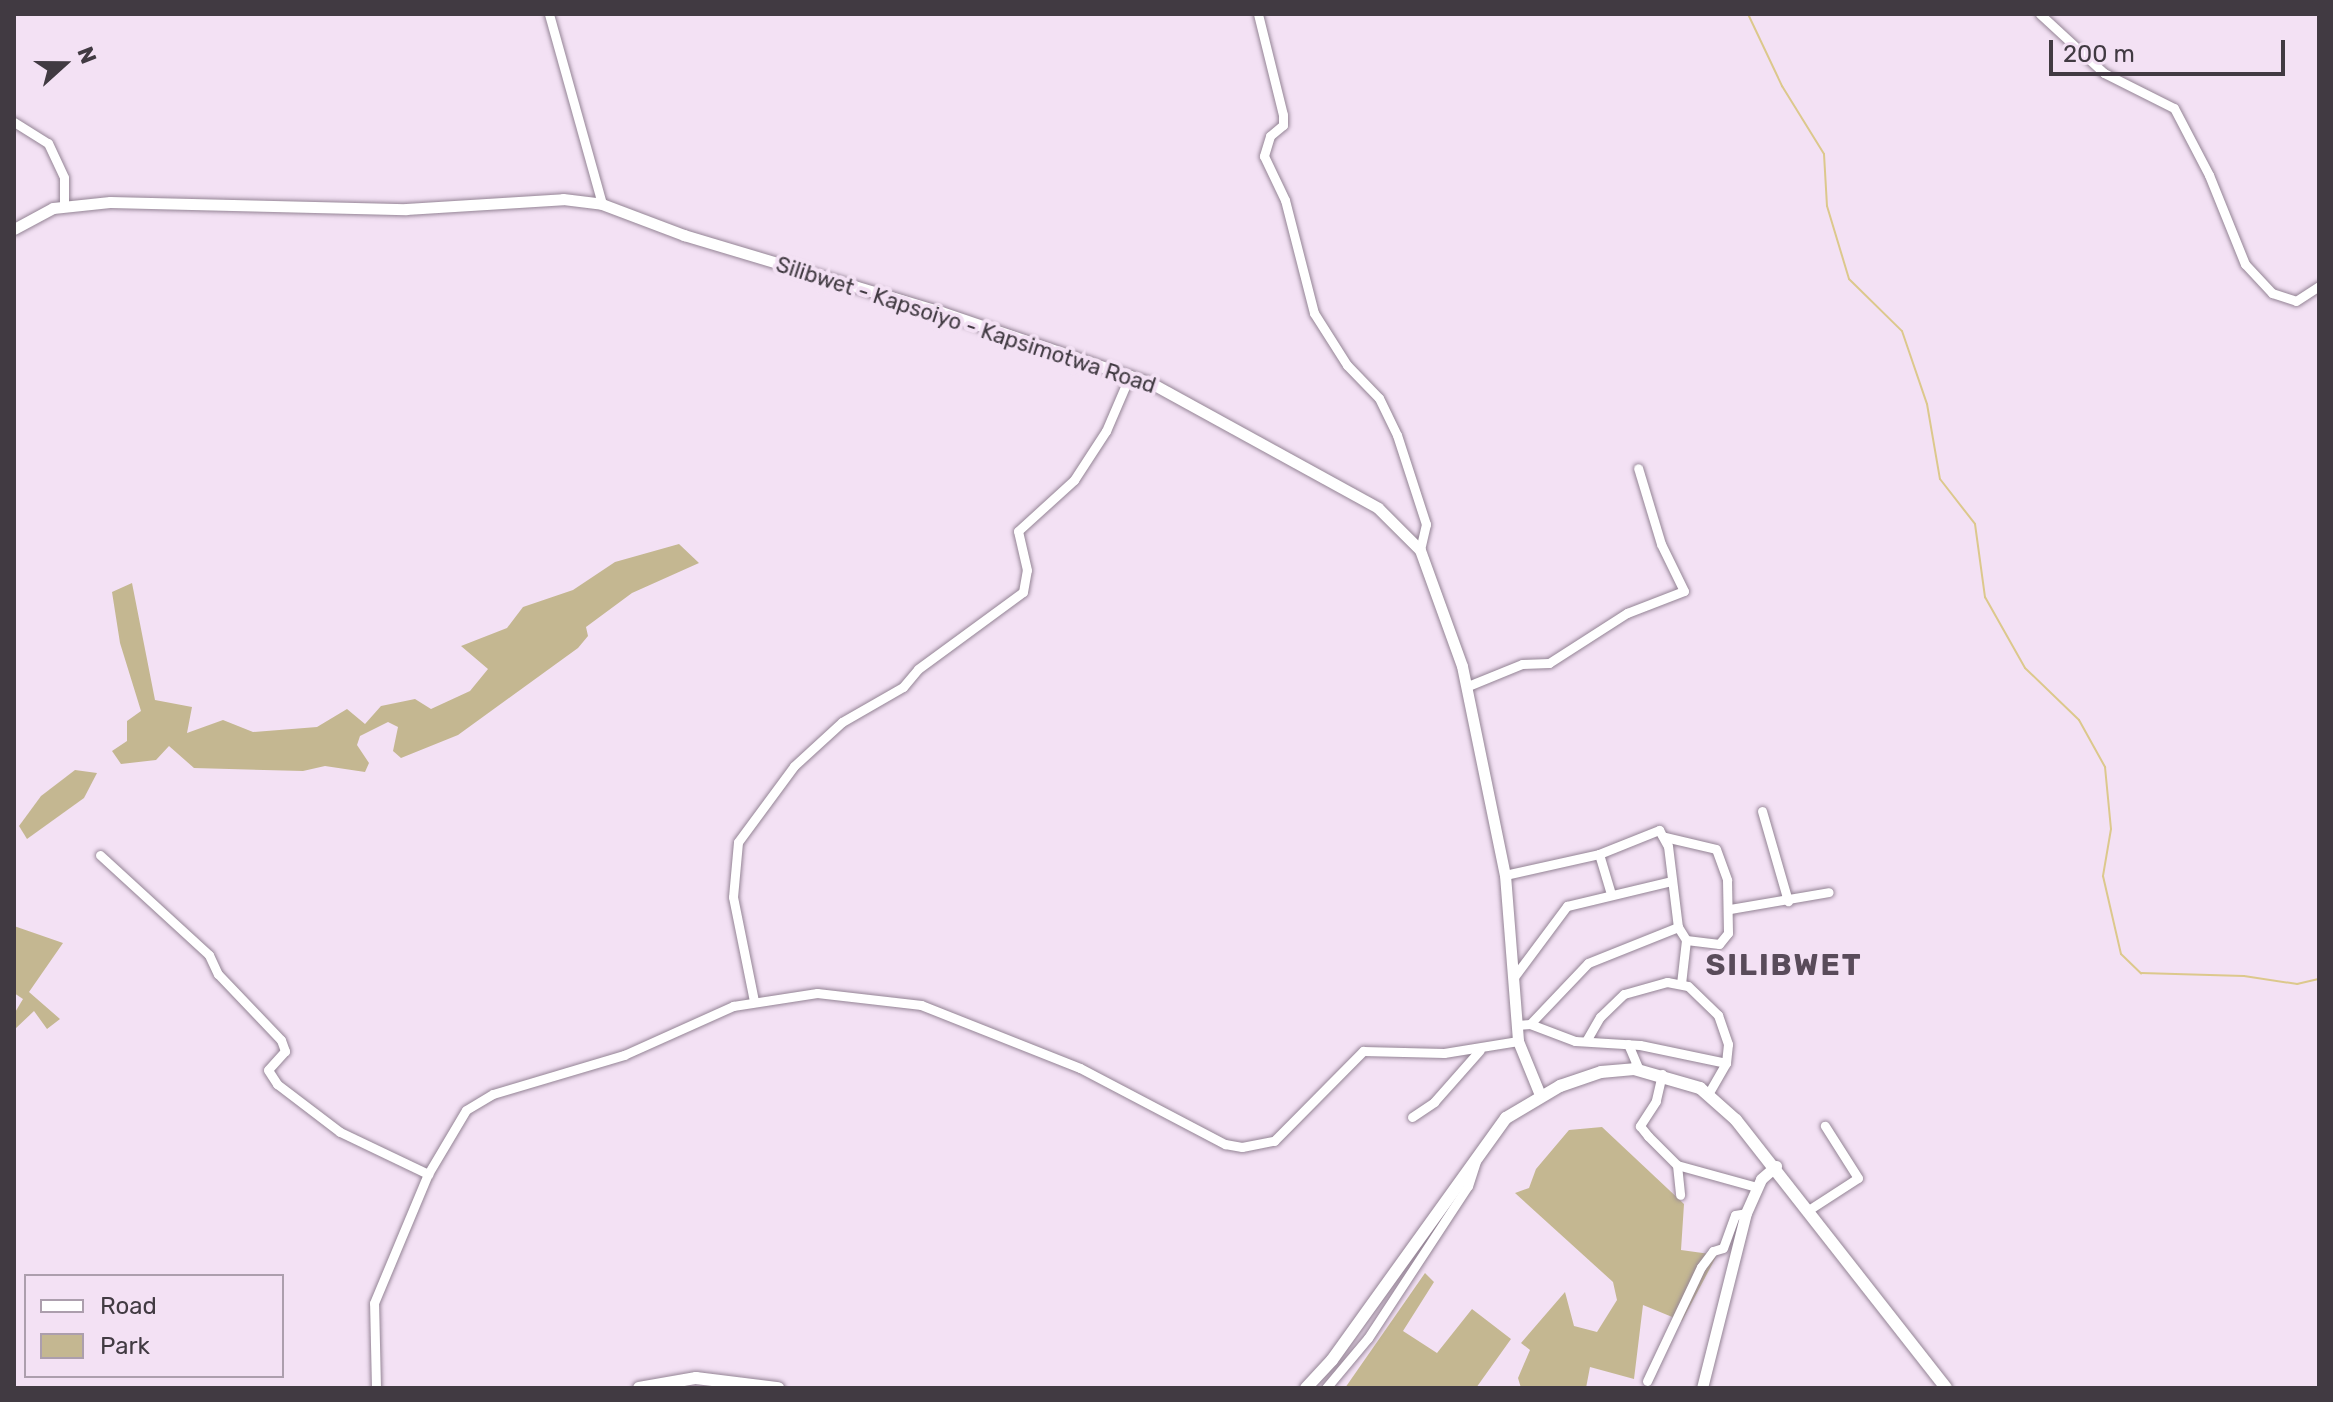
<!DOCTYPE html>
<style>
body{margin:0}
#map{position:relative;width:2333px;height:1402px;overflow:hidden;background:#f3e1f4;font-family:Rubik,sans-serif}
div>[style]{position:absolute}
.green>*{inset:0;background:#c4b791}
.stream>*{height:2px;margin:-1px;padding:0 1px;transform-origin:1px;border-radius:1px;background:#dcc88c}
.roads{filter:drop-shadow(0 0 2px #948495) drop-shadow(0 0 2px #948495)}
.minor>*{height:9px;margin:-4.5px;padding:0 4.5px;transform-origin:4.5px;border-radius:4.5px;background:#fff}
.tertiary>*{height:11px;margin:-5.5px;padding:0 5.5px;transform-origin:5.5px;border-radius:5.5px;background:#fff}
.secondary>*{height:12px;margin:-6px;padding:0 6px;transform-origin:6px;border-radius:6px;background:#fff}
span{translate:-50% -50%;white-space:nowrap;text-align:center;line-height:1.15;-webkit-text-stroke:8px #f3e1f4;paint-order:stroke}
.street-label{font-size:22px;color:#413a42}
.district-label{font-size:30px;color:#594b5a;font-weight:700;letter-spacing:2px}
.frame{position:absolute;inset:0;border:16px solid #413a42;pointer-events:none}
.legend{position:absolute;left:24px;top:1274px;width:260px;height:104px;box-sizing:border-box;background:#f3e1f4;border:2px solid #ac9ead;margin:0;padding:10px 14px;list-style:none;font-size:24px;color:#413a42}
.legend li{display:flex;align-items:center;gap:16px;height:40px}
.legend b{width:40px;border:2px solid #ac9ead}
.north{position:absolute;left:24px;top:24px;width:80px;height:80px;-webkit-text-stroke:6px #f3e1f4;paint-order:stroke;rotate:69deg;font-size:22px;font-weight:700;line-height:32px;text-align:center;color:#413a42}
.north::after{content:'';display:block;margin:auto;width:28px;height:36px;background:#413a42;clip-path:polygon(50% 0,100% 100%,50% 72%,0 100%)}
.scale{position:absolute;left:2049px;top:40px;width:236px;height:36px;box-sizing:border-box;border:4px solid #413a42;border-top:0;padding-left:10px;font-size:24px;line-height:28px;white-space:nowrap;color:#413a42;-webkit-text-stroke:6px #f3e1f4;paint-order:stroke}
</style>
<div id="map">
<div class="green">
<div style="clip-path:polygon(679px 544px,699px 563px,632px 593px,586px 627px,588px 636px,578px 648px,458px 735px,401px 758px,393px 751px,398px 727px,388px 722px,360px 736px,357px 745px,369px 763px,365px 772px,325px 766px,303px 771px,194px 768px,169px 746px,156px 760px,121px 764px,112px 751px,127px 741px,127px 721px,141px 711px,120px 643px,112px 592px,132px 583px,155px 700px,192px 707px,187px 733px,223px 720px,253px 732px,317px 727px,347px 709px,365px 724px,381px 706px,415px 699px,431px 709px,470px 691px,488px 669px,461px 646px,507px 628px,523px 607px,573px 590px,615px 562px)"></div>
<div style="clip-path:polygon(75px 770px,97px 773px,84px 798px,27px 839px,19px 826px,41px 796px)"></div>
<div style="clip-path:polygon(14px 926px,63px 943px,29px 992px,60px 1019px,47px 1029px,34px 1011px,14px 1030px,14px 1014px,23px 999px,14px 993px)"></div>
<div style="clip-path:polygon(1602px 1127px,1684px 1204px,1681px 1250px,1717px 1255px,1682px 1321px,1643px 1305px,1634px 1379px,1590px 1367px,1586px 1388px,1521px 1388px,1518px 1378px,1530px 1350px,1521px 1343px,1565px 1292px,1574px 1326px,1597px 1332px,1617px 1300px,1613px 1282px,1515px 1193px,1529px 1188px,1536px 1169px,1569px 1130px)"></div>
<div style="clip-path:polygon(1425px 1273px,1434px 1282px,1403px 1331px,1437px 1353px,1472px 1309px,1511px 1339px,1476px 1388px,1345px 1388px)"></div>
</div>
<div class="stream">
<div style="left:1748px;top:14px;width:80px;rotate:64.7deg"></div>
<div style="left:1782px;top:86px;width:80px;rotate:58.3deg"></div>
<div style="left:1824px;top:154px;width:52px;rotate:86.7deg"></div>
<div style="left:1827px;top:206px;width:76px;rotate:73.2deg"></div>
<div style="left:1849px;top:279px;width:74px;rotate:44.5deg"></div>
<div style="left:1902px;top:331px;width:77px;rotate:71.1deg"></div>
<div style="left:1927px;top:404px;width:76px;rotate:80.2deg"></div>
<div style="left:1940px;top:479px;width:57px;rotate:52.1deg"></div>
<div style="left:1975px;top:524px;width:74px;rotate:82.2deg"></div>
<div style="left:1985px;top:597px;width:81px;rotate:60.6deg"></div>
<div style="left:2025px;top:668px;width:75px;rotate:43.9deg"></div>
<div style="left:2079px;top:720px;width:54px;rotate:61deg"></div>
<div style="left:2105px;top:767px;width:62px;rotate:84.5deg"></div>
<div style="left:2111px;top:829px;width:48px;rotate:99.7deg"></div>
<div style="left:2103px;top:876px;width:80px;rotate:77deg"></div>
<div style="left:2121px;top:954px;width:28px;rotate:44deg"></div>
<div style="left:2141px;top:973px;width:103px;rotate:1.7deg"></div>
<div style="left:2244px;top:976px;width:54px;rotate:8.6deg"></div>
<div style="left:2297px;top:984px;width:23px;rotate:-13deg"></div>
</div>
<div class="roads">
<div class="minor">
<div style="left:549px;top:14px;width:197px;rotate:74.4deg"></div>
<div style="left:1258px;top:14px;width:104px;rotate:76.1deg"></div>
<div style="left:1283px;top:115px;width:10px;rotate:90deg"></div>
<div style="left:1283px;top:125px;width:17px;rotate:140deg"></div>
<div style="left:1270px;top:136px;width:21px;rotate:107deg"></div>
<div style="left:1264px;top:156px;width:49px;rotate:64.5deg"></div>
<div style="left:1285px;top:200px;width:117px;rotate:75.6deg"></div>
<div style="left:1314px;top:313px;width:62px;rotate:57.6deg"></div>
<div style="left:1347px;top:365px;width:46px;rotate:45.9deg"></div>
<div style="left:1379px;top:398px;width:41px;rotate:64.1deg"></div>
<div style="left:1397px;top:435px;width:94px;rotate:72deg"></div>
<div style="left:1426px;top:524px;width:27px;rotate:103deg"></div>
<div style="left:2040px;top:14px;width:87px;rotate:42.7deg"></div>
<div style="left:2104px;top:73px;width:78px;rotate:26.6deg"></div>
<div style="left:2174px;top:108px;width:76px;rotate:62.4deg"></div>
<div style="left:2209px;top:175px;width:96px;rotate:68deg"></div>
<div style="left:2245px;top:264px;width:40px;rotate:47deg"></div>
<div style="left:2272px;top:293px;width:25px;rotate:18deg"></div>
<div style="left:2296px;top:301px;width:27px;rotate:-33deg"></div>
<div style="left:14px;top:122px;width:40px;rotate:32deg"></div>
<div style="left:48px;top:143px;width:38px;rotate:65deg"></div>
<div style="left:64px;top:178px;width:28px;rotate:90deg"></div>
<div style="left:1468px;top:686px;width:58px;rotate:-22.2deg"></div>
<div style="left:1522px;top:664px;width:27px;rotate:-2deg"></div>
<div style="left:1549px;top:663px;width:93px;rotate:-32.7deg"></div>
<div style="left:1627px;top:613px;width:61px;rotate:-21.1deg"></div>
<div style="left:1684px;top:591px;width:52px;rotate:-116.1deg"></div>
<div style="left:1661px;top:544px;width:79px;rotate:-106.8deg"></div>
<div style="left:1762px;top:811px;width:94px;rotate:73.9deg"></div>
<div style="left:1665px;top:837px;width:52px;rotate:13.2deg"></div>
<div style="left:1716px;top:849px;width:33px;rotate:70deg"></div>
<div style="left:1727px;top:880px;width:53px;rotate:88.9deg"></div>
<div style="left:1728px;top:933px;width:14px;rotate:129deg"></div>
<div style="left:1719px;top:944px;width:33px;rotate:-173deg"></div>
<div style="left:1599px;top:854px;width:42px;rotate:73.3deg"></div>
<div style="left:100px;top:855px;width:148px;rotate:42.5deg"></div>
<div style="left:209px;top:955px;width:21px;rotate:65deg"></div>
<div style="left:218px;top:974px;width:91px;rotate:46.3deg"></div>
<div style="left:281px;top:1040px;width:12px;rotate:70deg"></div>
<div style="left:285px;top:1051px;width:25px;rotate:132deg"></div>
<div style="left:268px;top:1070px;width:17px;rotate:57deg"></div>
<div style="left:277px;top:1084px;width:79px;rotate:37.3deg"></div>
<div style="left:340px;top:1132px;width:98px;rotate:25.5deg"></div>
<div style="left:1505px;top:875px;width:96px;rotate:-12.6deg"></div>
<div style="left:1599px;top:854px;width:65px;rotate:-21.8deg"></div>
<div style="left:1659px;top:830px;width:18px;rotate:61deg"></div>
<div style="left:1668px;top:846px;width:82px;rotate:83deg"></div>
<div style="left:1678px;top:927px;width:15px;rotate:58deg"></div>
<div style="left:1686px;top:940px;width:44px;rotate:96.5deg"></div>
<div style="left:1730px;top:909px;width:100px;rotate:-9.7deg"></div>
<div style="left:1514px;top:977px;width:89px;rotate:-53.3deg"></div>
<div style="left:1567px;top:906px;width:108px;rotate:-13.4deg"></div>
<div style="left:754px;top:1001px;width:106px;rotate:-101.4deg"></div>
<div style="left:733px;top:897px;width:55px;rotate:-84.8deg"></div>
<div style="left:738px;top:842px;width:94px;rotate:-53.6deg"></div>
<div style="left:794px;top:766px;width:65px;rotate:-42.5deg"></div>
<div style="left:842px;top:722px;width:70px;rotate:-29.8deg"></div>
<div style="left:903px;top:687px;width:23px;rotate:-50deg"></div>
<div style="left:918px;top:669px;width:130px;rotate:-36.3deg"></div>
<div style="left:1023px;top:592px;width:22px;rotate:-80deg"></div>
<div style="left:1027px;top:570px;width:40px;rotate:-103deg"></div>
<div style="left:1018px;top:531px;width:76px;rotate:-42.3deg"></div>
<div style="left:1074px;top:480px;width:59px;rotate:-56.9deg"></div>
<div style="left:1106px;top:431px;width:61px;rotate:-66.8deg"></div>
<div style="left:1530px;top:1024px;width:84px;rotate:-46.4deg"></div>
<div style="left:1588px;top:963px;width:97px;rotate:-21.8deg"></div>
<div style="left:1517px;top:1025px;width:13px;rotate:-4deg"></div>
<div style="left:1530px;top:1024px;width:48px;rotate:20.7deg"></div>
<div style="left:1575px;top:1041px;width:65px;rotate:3.5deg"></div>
<div style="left:1640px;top:1045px;width:88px;rotate:11.8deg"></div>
<div style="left:1586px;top:1041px;width:28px;rotate:-60deg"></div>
<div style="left:1600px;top:1017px;width:33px;rotate:-44deg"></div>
<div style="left:1624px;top:994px;width:45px;rotate:-15.6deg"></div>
<div style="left:1667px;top:982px;width:21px;rotate:11deg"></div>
<div style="left:1688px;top:986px;width:42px;rotate:44deg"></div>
<div style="left:1718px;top:1015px;width:31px;rotate:71deg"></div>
<div style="left:1728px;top:1044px;width:19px;rotate:96deg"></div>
<div style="left:1726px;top:1063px;width:36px;rotate:120deg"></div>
<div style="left:1628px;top:1044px;width:28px;rotate:67deg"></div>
<div style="left:1662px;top:1074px;width:28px;rotate:103deg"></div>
<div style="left:1656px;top:1101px;width:30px;rotate:123deg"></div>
<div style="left:1640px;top:1126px;width:13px;rotate:51deg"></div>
<div style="left:1648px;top:1136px;width:41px;rotate:45deg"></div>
<div style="left:1677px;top:1165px;width:83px;rotate:15.4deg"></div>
<div style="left:1412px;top:1117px;width:27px;rotate:-34deg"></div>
<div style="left:1434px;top:1102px;width:69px;rotate:-48.5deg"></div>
<div style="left:1677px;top:1165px;width:30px;rotate:84deg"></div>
<div style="left:1810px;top:1209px;width:57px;rotate:-32.9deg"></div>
<div style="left:1858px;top:1178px;width:62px;rotate:-122.4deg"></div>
<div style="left:1647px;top:1381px;width:126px;rotate:-64.7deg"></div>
<div style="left:1701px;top:1267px;width:20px;rotate:-53deg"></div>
<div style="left:1713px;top:1251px;width:10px;rotate:-17deg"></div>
<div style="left:1723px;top:1248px;width:35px;rotate:-70deg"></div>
<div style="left:1735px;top:1215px;width:11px;rotate:-10deg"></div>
<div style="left:376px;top:1388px;width:85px;rotate:-91.3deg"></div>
<div style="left:374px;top:1303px;width:140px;rotate:-67.3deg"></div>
<div style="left:428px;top:1174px;width:74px;rotate:-59.3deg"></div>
<div style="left:466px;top:1110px;width:31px;rotate:-31deg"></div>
<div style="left:493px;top:1094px;width:137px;rotate:-16.6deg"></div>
<div style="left:624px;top:1055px;width:120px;rotate:-24.2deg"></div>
<div style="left:733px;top:1006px;width:85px;rotate:-8.8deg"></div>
<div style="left:817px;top:993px;width:105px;rotate:6.6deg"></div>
<div style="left:921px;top:1005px;width:171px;rotate:21.6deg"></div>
<div style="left:1080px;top:1068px;width:164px;rotate:27.7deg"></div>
<div style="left:1225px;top:1144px;width:17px;rotate:10deg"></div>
<div style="left:1242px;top:1147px;width:33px;rotate:-11deg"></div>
<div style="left:1274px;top:1141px;width:127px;rotate:-45.3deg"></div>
<div style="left:1363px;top:1051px;width:81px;rotate:1.4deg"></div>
<div style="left:1444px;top:1053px;width:75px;rotate:-9.2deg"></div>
<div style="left:1326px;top:1388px;width:65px;rotate:-50deg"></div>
<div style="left:1368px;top:1338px;width:182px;rotate:-56.7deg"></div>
<div style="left:1468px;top:1186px;width:25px;rotate:-72deg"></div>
</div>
<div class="tertiary">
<div style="left:14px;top:229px;width:44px;rotate:-28.3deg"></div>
<div style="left:53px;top:208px;width:57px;rotate:-6deg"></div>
<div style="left:110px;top:202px;width:296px;rotate:1.4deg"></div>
<div style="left:406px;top:209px;width:157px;rotate:-3.6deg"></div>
<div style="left:563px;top:199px;width:39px;rotate:7deg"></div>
<div style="left:602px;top:204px;width:88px;rotate:20.7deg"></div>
<div style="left:684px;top:235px;width:268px;rotate:16.7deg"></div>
<div style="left:941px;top:312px;width:222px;rotate:18.7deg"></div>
<div style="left:1151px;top:383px;width:259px;rotate:28.8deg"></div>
<div style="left:1378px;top:508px;width:59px;rotate:45deg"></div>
<div style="left:1420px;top:550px;width:123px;rotate:70.1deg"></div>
<div style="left:1462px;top:666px;width:213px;rotate:78.4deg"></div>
<div style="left:1505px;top:875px;width:167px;rotate:85.5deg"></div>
<div style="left:1518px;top:1041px;width:58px;rotate:67.8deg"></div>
<div style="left:1702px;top:1388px;width:180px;rotate:-75.9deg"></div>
<div style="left:1746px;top:1213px;width:37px;rotate:-66deg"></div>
<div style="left:1761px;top:1179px;width:20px;rotate:-41deg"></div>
</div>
<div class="secondary">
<div style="left:639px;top:1388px;width:58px;rotate:-10deg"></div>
<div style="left:696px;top:1378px;width:83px;rotate:7deg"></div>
<div style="left:1306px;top:1388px;width:38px;rotate:-47deg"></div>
<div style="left:1332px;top:1360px;width:298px;rotate:-54.3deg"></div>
<div style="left:1506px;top:1118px;width:63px;rotate:-30.7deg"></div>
<div style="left:1560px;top:1086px;width:43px;rotate:-18.9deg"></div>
<div style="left:1601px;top:1072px;width:33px;rotate:-5deg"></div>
<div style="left:1634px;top:1069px;width:69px;rotate:16.1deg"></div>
<div style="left:1700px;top:1088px;width:48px;rotate:41.6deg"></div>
<div style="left:1736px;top:1120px;width:340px;rotate:51.9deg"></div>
</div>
</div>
<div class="street-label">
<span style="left:966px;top:325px;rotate:18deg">Silibwet - Kapsoiyo - Kapsimotwa Road</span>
</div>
<div class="district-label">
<span style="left:1784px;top:965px">SILIBWET</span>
</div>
<div class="frame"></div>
<ul class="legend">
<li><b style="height:10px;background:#fff"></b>Road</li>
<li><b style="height:22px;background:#c4b791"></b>Park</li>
</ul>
<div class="north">N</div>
<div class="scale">200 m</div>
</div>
